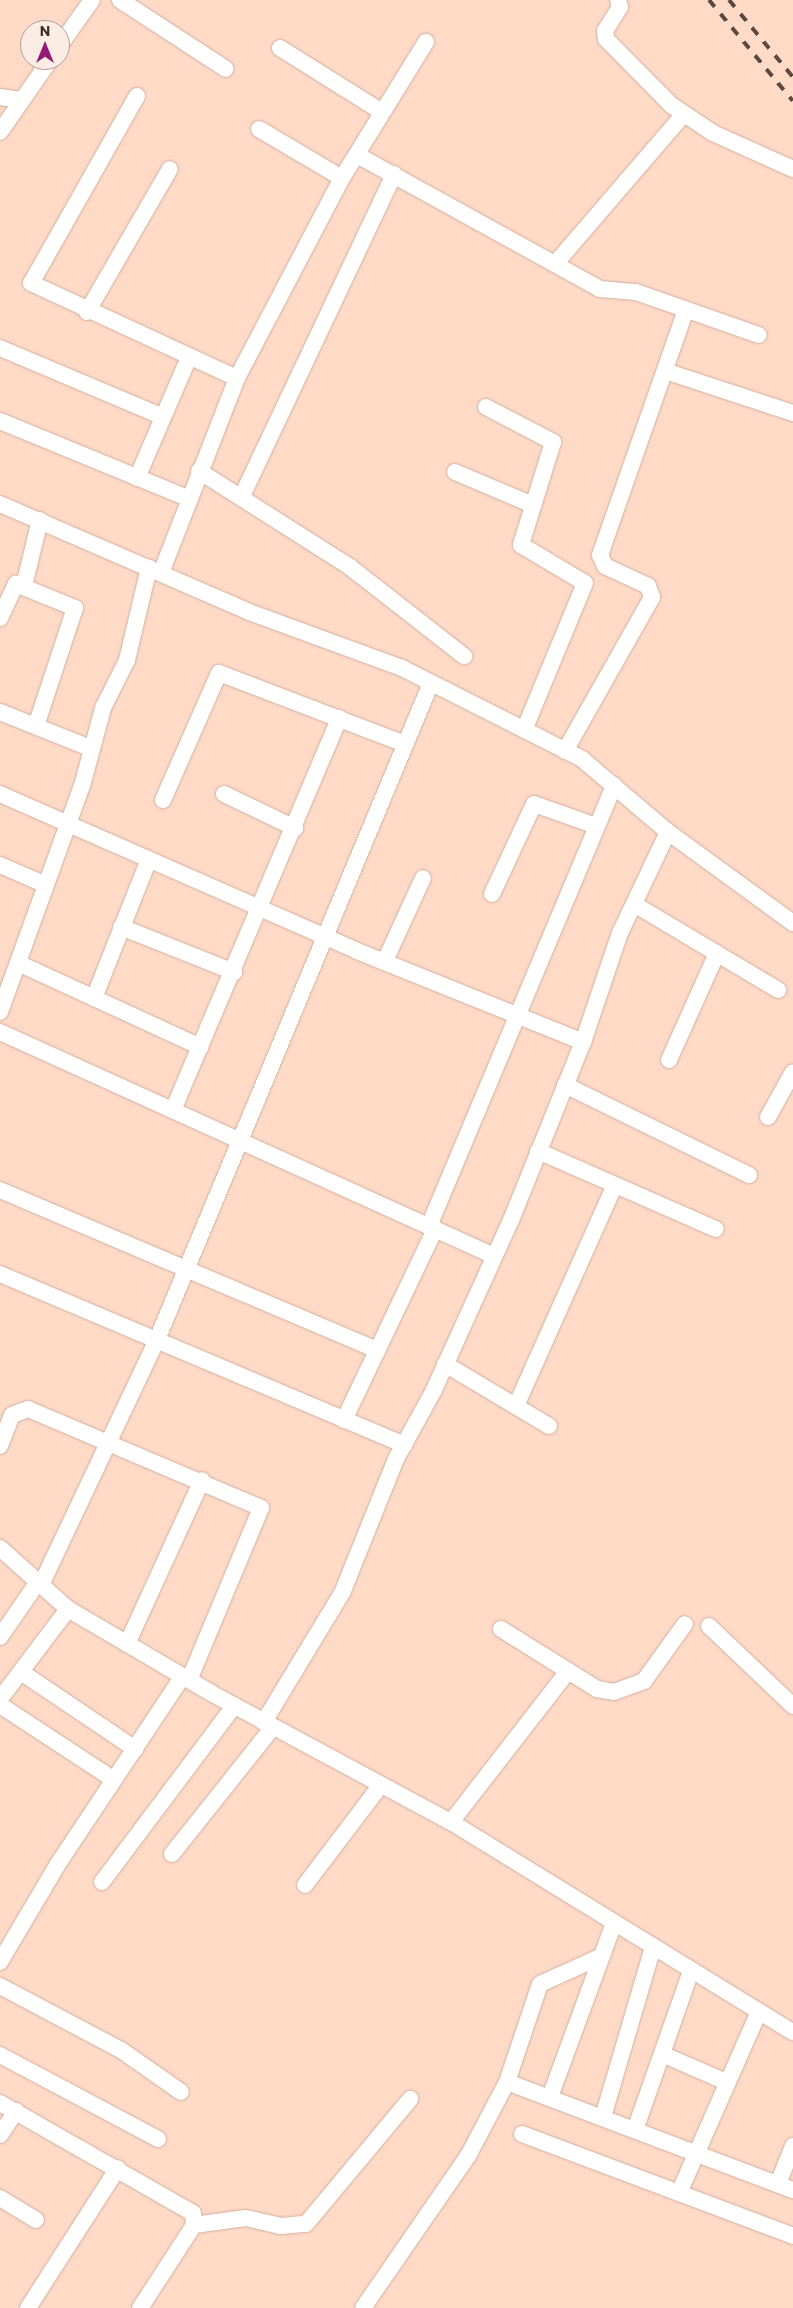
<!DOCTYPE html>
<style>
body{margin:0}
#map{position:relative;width:793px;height:2308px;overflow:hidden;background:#fedac7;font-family:Commissioner,sans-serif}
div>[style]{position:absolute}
.roads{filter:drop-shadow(0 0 1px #d2af9d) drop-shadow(0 0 1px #d2af9d)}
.minor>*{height:16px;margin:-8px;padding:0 8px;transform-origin:8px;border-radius:8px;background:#fff}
.rail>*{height:4px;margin-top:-2px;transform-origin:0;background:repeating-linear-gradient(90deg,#5b4940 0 9px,transparent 0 18px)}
span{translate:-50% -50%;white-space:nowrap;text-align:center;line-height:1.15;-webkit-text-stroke:4.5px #fbece4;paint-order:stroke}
.north{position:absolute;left:20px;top:20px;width:50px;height:50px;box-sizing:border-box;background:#fbece4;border:1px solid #ad9f97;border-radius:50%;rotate:0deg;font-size:14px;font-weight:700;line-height:20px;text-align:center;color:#392b24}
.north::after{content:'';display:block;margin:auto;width:18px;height:22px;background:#951a75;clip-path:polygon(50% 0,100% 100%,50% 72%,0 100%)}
</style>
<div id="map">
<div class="roads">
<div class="minor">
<div style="left:120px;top:0;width:126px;rotate:33.1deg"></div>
<div style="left:618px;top:0;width:7px;rotate:74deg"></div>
<div style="left:620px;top:7px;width:28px;rotate:122deg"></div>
<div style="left:605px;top:31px;width:8px;rotate:83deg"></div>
<div style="left:606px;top:39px;width:93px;rotate:45.4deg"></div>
<div style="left:671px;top:105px;width:50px;rotate:33.7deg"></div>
<div style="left:713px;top:133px;width:88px;rotate:24.2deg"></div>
<div style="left:60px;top:45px;width:55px;rotate:-54.6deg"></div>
<div style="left:280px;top:48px;width:120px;rotate:32.1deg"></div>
<div style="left:137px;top:96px;width:215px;rotate:119.5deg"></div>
<div style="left:31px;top:283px;width:227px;rotate:24.8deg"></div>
<div style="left:0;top:97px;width:22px;rotate:8deg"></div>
<div style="left:259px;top:129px;width:96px;rotate:30.6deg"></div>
<div style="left:0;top:132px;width:88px;rotate:-55.2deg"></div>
<div style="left:357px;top:155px;width:277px;rotate:28.9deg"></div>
<div style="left:600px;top:289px;width:36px;rotate:5deg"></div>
<div style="left:636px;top:292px;width:130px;rotate:19.3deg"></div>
<div style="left:555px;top:264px;width:196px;rotate:-49.3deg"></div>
<div style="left:87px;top:312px;width:165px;rotate:-59.9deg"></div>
<div style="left:0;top:348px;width:177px;rotate:22.9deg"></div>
<div style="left:665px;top:371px;width:135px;rotate:18.2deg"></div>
<div style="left:486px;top:407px;width:76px;rotate:27.6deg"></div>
<div style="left:553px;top:442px;width:108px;rotate:107.3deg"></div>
<div style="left:521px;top:545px;width:74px;rotate:30.7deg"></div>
<div style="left:585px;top:583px;width:159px;rotate:112.5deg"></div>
<div style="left:0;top:421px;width:203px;rotate:22.3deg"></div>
<div style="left:199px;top:471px;width:179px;rotate:32.4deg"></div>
<div style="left:350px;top:567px;width:145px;rotate:38deg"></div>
<div style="left:455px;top:472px;width:85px;rotate:22.9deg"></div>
<div style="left:137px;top:478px;width:132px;rotate:-66.7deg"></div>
<div style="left:242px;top:496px;width:356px;rotate:-64.7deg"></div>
<div style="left:0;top:504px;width:271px;rotate:23.4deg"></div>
<div style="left:249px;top:612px;width:163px;rotate:20.1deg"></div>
<div style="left:402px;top:668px;width:202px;rotate:26.8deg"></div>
<div style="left:582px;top:759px;width:113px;rotate:40.3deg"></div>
<div style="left:161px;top:573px;width:209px;rotate:-68.7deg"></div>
<div style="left:237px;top:378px;width:226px;rotate:-62.3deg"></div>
<div style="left:342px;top:178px;width:160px;rotate:-58.3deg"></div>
<div style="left:24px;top:586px;width:68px;rotate:-76.4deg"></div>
<div style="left:0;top:618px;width:38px;rotate:-65deg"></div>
<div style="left:16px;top:584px;width:64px;rotate:22.1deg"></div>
<div style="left:75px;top:608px;width:124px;rotate:108.3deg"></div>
<div style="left:0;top:712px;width:97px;rotate:21.8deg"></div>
<div style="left:565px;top:751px;width:177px;rotate:-60.5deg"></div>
<div style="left:652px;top:597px;width:12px;rotate:-110deg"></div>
<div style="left:648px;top:586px;width:47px;rotate:-155.1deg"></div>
<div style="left:605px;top:566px;width:12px;rotate:-114deg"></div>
<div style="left:600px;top:555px;width:260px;rotate:-70.7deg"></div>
<div style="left:0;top:794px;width:390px;rotate:23.7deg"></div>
<div style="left:357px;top:951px;width:244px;rotate:21.9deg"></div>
<div style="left:583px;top:1042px;width:192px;rotate:112deg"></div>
<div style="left:511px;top:1220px;width:187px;rotate:114.4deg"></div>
<div style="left:434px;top:1390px;width:79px;rotate:118.8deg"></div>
<div style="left:396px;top:1459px;width:144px;rotate:111.9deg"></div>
<div style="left:342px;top:1593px;width:151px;rotate:121.2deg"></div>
<div style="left:224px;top:794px;width:79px;rotate:25.6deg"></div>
<div style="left:163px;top:800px;width:139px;rotate:-66.2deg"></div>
<div style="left:219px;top:673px;width:199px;rotate:20.9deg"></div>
<div style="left:0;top:865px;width:50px;rotate:23.5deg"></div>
<div style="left:492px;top:894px;width:99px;rotate:-65deg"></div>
<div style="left:534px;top:804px;width:66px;rotate:19.5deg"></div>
<div style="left:634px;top:904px;width:168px;rotate:30.8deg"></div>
<div style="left:121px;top:927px;width:122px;rotate:21.7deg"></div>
<div style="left:385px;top:961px;width:91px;rotate:-65.4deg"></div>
<div style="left:18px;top:963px;width:201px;rotate:24.7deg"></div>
<div style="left:94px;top:998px;width:149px;rotate:-68.4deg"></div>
<div style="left:0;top:1012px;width:240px;rotate:-70.1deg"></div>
<div style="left:82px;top:786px;width:81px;rotate:-74.9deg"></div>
<div style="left:103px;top:708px;width:54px;rotate:-63.4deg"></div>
<div style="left:127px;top:660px;width:95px;rotate:-76.6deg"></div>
<div style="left:0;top:1032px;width:542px;rotate:24.39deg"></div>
<div style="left:583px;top:1042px;width:115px;rotate:-71.3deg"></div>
<div style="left:620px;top:933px;width:112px;rotate:-64.6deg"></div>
<div style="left:668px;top:832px;width:155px;rotate:36.1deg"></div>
<div style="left:669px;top:1060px;width:117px;rotate:-65.8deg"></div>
<div style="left:565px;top:1085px;width:205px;rotate:26.1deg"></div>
<div style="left:173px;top:1110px;width:426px;rotate:-67deg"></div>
<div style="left:768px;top:1117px;width:51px;rotate:-60.9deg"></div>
<div style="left:538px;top:1151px;width:194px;rotate:23.7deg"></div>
<div style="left:0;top:1190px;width:410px;rotate:23deg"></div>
<div style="left:429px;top:1226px;width:478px;rotate:-67.2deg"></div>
<div style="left:0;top:1274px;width:439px;rotate:22.9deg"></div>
<div style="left:445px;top:1364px;width:121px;rotate:30.8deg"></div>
<div style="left:516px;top:1406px;width:242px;rotate:-65.9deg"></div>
<div style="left:344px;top:1420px;width:212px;rotate:-64.5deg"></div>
<div style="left:0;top:1446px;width:33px;rotate:-69deg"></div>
<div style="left:12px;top:1415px;width:17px;rotate:-21deg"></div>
<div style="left:28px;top:1409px;width:253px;rotate:23deg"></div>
<div style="left:261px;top:1508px;width:186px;rotate:112.7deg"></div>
<div style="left:0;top:1548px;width:91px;rotate:41.9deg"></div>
<div style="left:68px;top:1609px;width:166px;rotate:30.4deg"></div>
<div style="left:211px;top:1693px;width:272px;rotate:28.3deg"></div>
<div style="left:451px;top:1822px;width:401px;rotate:31.6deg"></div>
<div style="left:41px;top:1585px;width:269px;rotate:-64.7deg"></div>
<div style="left:156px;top:1342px;width:714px;rotate:-67.35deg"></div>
<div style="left:709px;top:1626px;width:116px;rotate:43.6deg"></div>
<div style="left:501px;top:1629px;width:113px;rotate:32deg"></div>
<div style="left:597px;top:1689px;width:17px;rotate:10deg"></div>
<div style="left:614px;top:1692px;width:32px;rotate:-20deg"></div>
<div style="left:644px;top:1681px;width:70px;rotate:-54.3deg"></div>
<div style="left:0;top:1637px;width:67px;rotate:-55.4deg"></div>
<div style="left:127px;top:1644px;width:180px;rotate:-65.4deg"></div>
<div style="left:21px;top:1672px;width:138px;rotate:34deg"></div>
<div style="left:0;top:1699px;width:113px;rotate:-52.9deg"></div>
<div style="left:0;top:1705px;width:136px;rotate:33.3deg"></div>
<div style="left:451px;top:1822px;width:191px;rotate:-52.2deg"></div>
<div style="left:172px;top:1854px;width:162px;rotate:-51.5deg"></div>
<div style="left:102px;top:1882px;width:220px;rotate:-53.1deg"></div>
<div style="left:305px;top:1885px;width:126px;rotate:-52.8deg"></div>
<div style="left:0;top:1962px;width:114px;rotate:-59.4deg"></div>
<div style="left:58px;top:1864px;width:226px;rotate:-56.4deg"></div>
<div style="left:0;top:1986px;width:137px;rotate:27.9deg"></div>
<div style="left:121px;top:2050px;width:73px;rotate:35deg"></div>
<div style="left:662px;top:2054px;width:70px;rotate:23.6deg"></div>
<div style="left:0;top:2055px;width:179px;rotate:28deg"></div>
<div style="left:507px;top:2082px;width:306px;rotate:20.7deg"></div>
<div style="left:550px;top:2097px;width:185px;rotate:-69.8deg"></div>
<div style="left:0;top:2103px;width:222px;rotate:29.7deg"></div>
<div style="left:193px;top:2213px;width:12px;rotate:85deg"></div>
<div style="left:194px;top:2225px;width:99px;rotate:123deg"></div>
<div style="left:603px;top:2117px;width:177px;rotate:-73.6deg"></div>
<div style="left:635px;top:2130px;width:169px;rotate:-70.6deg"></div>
<div style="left:522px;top:2134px;width:290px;rotate:20.6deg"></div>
<div style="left:0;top:2135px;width:29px;rotate:-56deg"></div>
<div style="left:778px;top:2184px;width:41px;rotate:-68.5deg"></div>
<div style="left:679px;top:2193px;width:198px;rotate:-66.2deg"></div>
<div style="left:0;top:2198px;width:42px;rotate:31.4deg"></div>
<div style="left:194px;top:2225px;width:52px;rotate:-7.7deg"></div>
<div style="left:246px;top:2218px;width:36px;rotate:13deg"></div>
<div style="left:281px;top:2226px;width:25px;rotate:-5deg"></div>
<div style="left:306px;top:2224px;width:163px;rotate:-50.2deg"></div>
<div style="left:28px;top:2308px;width:166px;rotate:-57.3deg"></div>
<div style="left:363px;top:2308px;width:185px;rotate:-55.4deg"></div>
<div style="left:468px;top:2156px;width:84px;rotate:-62.2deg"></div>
<div style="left:507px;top:2082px;width:103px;rotate:-71.4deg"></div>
<div style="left:540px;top:1984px;width:68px;rotate:-24.3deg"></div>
</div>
</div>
<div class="rail">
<div style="left:709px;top:0;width:131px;rotate:50.3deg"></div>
<div style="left:729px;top:0;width:100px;rotate:50.3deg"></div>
</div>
<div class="north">N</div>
</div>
